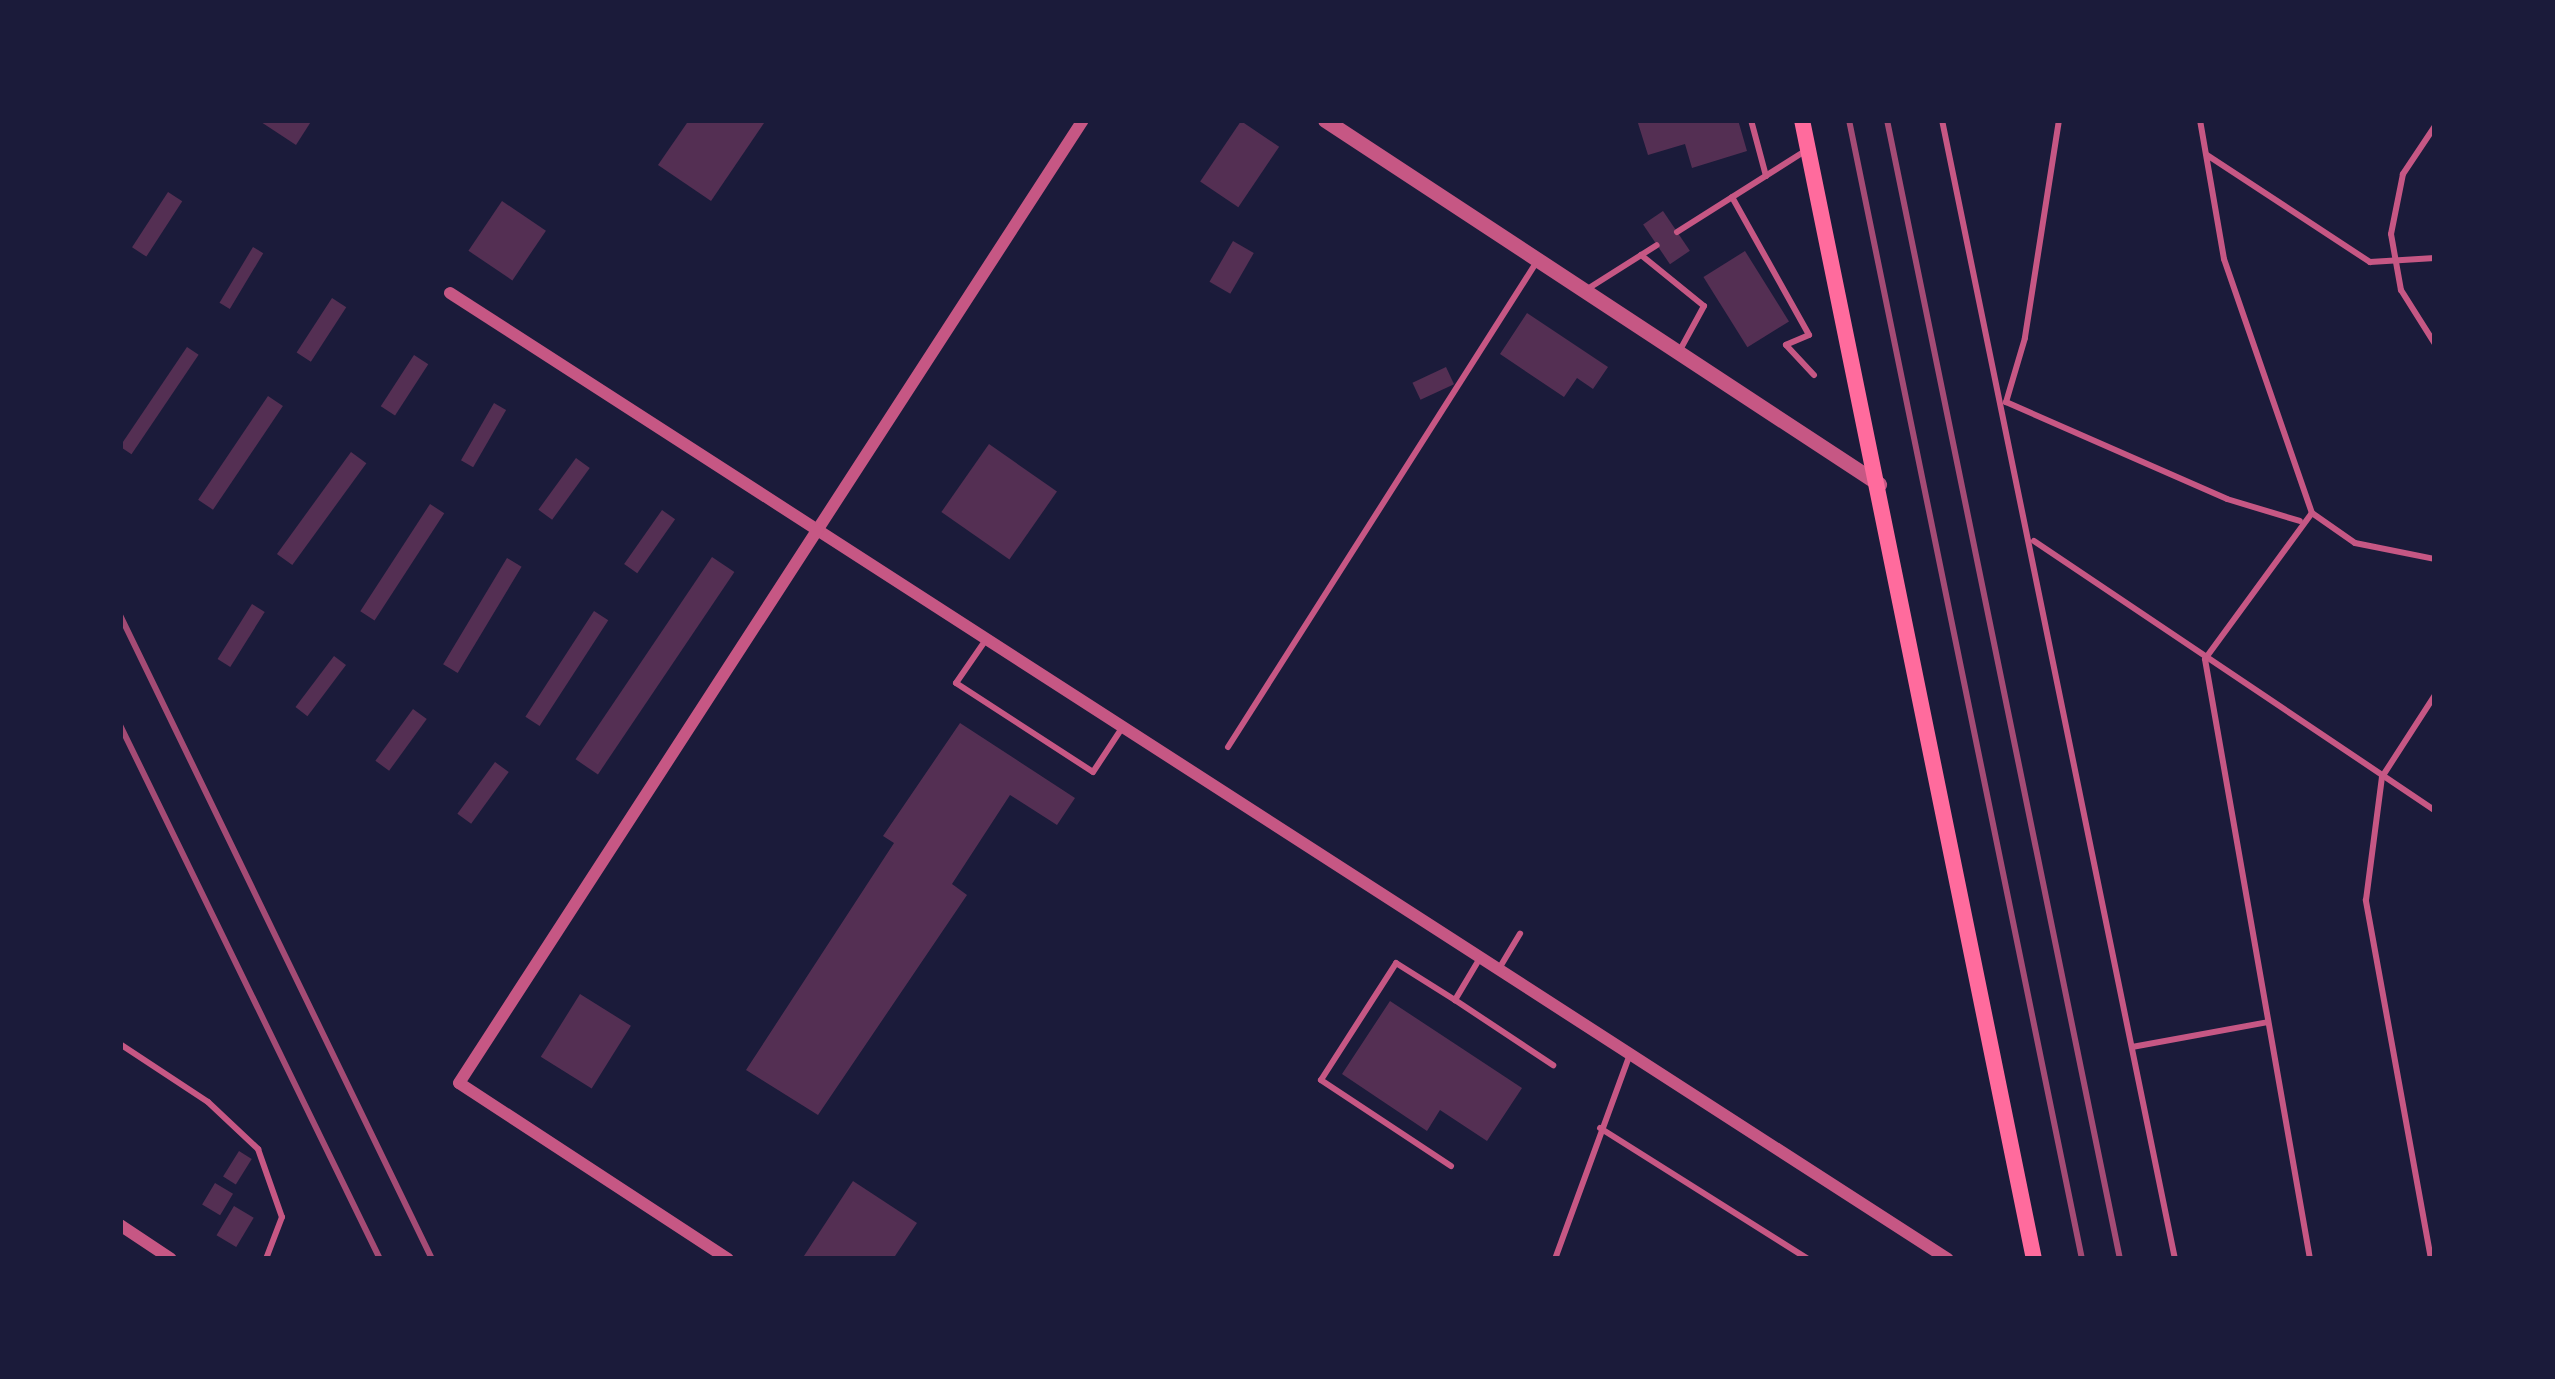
<!DOCTYPE html>
<style>
body{margin:0}
#map{position:relative;width:2555px;height:1379px;overflow:hidden;background:#1b1b3a;font-family:"Space Grotesk",sans-serif}
div>[style]{position:absolute}
.building>*{inset:0;background:#542f53;transform-origin:0 0}
.service>*{height:6px;margin:-3px;padding:0 3px;transform-origin:3px;border-radius:3px;background:#c65784}
.minor>*{height:12px;margin:-6px;padding:0 6px;transform-origin:6px;border-radius:6px;background:#c65784}
.tertiary>*{height:15px;margin:-7.5px;padding:0 7.5px;transform-origin:7.5px;border-radius:7.5px;background:#c65784}
.secondary>*{height:16px;margin:-8px;padding:0 8px;transform-origin:8px;border-radius:8px;background:#ff6b9d}
.rail>*{height:6px;margin:-3px;padding:0 3px;transform-origin:3px;border-radius:3px;background:#a44b75}
span{translate:-50% -50%;white-space:nowrap;text-align:center;line-height:1.15;-webkit-text-stroke:10px #1b1b3a;paint-order:stroke}
.frame{position:absolute;inset:0;border:123px solid #1b1b3a;pointer-events:none}
</style>
<div id="map">
<div class="building">
<div style="clip-path:polygon(258px 120px,312px 120px,296px 145px)"></div>
<div style="clip-path:polygon(689px 120px,766px 120px,711px 201px,658px 165px)"></div>
<div style="clip-path:polygon(1637px 120px,1738px 120px,1747px 151px,1692px 168px,1685px 144px,1648px 155px)"></div>
<div style="left:1241px;top:121px;width:46px;height:73px;rotate:34deg"></div>
<div style="left:168px;top:192px;width:17px;height:66px;rotate:33deg"></div>
<div style="left:502px;top:201px;width:53px;height:60px;rotate:34deg"></div>
<div style="left:1663px;top:211px;width:48px;height:24px;rotate:56deg"></div>
<div style="left:1233px;top:241px;width:24px;height:47px;rotate:30deg"></div>
<div style="left:253px;top:247px;width:12px;height:65px;rotate:31deg"></div>
<div style="left:1745px;top:251px;width:83px;height:49px;rotate:58deg"></div>
<div style="left:332px;top:298px;width:17px;height:65px;rotate:33deg"></div>
<div style="clip-path:polygon(1527px 313px,1608px 367px,1593px 389px,1577px 378px,1564px 397px,1500px 354px)"></div>
<div style="left:187px;top:347px;width:14px;height:120px;rotate:34deg"></div>
<div style="left:414px;top:355px;width:17px;height:61px;rotate:33deg"></div>
<div style="left:1446px;top:367px;width:19px;height:37px;rotate:65deg"></div>
<div style="left:268px;top:396px;width:18px;height:125px;rotate:34deg"></div>
<div style="left:494px;top:403px;width:14px;height:66px;rotate:30deg"></div>
<div style="left:989px;top:444px;width:83px;height:83px;rotate:35deg"></div>
<div style="left:351px;top:452px;width:19px;height:126px;rotate:36deg"></div>
<div style="left:576px;top:458px;width:17px;height:64px;rotate:36deg"></div>
<div style="left:430px;top:504px;width:17px;height:128px;rotate:33deg"></div>
<div style="left:662px;top:510px;width:16px;height:66px;rotate:35deg"></div>
<div style="left:712px;top:557px;width:27px;height:244px;rotate:34deg"></div>
<div style="left:507px;top:558px;width:17px;height:124px;rotate:31deg"></div>
<div style="left:252px;top:604px;width:15px;height:65px;rotate:32deg"></div>
<div style="left:594px;top:611px;width:17px;height:126px;rotate:33deg"></div>
<div style="left:334px;top:656px;width:15px;height:64px;rotate:37deg"></div>
<div style="left:413px;top:709px;width:17px;height:64px;rotate:36deg"></div>
<div style="clip-path:polygon(960px 723px,1075px 798px,1057px 825px,1010px 795px,952px 884px,967px 895px,818px 1115px,746px 1070px,894px 843px,883px 836px)"></div>
<div style="left:495px;top:762px;width:17px;height:64px;rotate:36deg"></div>
<div style="left:580px;top:994px;width:60px;height:74px;rotate:32deg"></div>
<div style="clip-path:polygon(1390px 1001px,1522px 1088px,1487px 1141px,1440px 1110px,1427px 1131px,1342px 1074px)"></div>
<div style="left:239px;top:1151px;width:15px;height:30px;rotate:32deg"></div>
<div style="clip-path:polygon(853px 1181px,917px 1223px,893px 1259px,802px 1259px)"></div>
<div style="left:215px;top:1183px;width:21px;height:25px;rotate:31deg"></div>
<div style="left:234px;top:1206px;width:23px;height:34px;rotate:31deg"></div>
</div>
<div class="service">
<div style="left:1751px;top:120px;width:58px;rotate:75deg"></div>
<div style="left:1942px;top:120px;width:1163px;rotate:78.44deg"></div>
<div style="left:2059px;top:120px;width:221px;rotate:98.9deg"></div>
<div style="left:2025px;top:338px;width:67px;rotate:106.5deg"></div>
<div style="left:2006px;top:402px;width:241px;rotate:23.7deg"></div>
<div style="left:2227px;top:499px;width:76px;rotate:16.8deg"></div>
<div style="left:2200px;top:120px;width:141px;rotate:80.2deg"></div>
<div style="left:2224px;top:259px;width:269px;rotate:70.9deg"></div>
<div style="left:2312px;top:513px;width:52px;rotate:34.9deg"></div>
<div style="left:2355px;top:543px;width:82px;rotate:11.3deg"></div>
<div style="left:2435px;top:126px;width:58px;rotate:123.7deg"></div>
<div style="left:2403px;top:174px;width:61px;rotate:101.3deg"></div>
<div style="left:2391px;top:234px;width:57px;rotate:79.9deg"></div>
<div style="left:2401px;top:290px;width:64px;rotate:57.8deg"></div>
<div style="left:2207px;top:155px;width:195px;rotate:33.3deg"></div>
<div style="left:2370px;top:262px;width:65px;rotate:-3.5deg"></div>
<div style="left:1732px;top:197px;width:158px;rotate:60.8deg"></div>
<div style="left:1809px;top:335px;width:25px;rotate:157deg"></div>
<div style="left:1786px;top:345px;width:41px;rotate:47deg"></div>
<div style="left:1677px;top:232px;width:151px;rotate:-32.3deg"></div>
<div style="left:1641px;top:255px;width:81px;rotate:39deg"></div>
<div style="left:1704px;top:306px;width:50px;rotate:118.6deg"></div>
<div style="left:1589px;top:288px;width:80px;rotate:-32.3deg"></div>
<div style="left:2034px;top:541px;width:483px;rotate:33.9deg"></div>
<div style="left:985px;top:641px;width:51px;rotate:124.6deg"></div>
<div style="left:956px;top:683px;width:163px;rotate:33deg"></div>
<div style="left:1093px;top:772px;width:53px;rotate:-56.6deg"></div>
<div style="left:1228px;top:747px;width:574px;rotate:-57.53deg"></div>
<div style="left:1480px;top:958px;width:49px;rotate:120.8deg"></div>
<div style="left:1455px;top:1000px;width:118px;rotate:33.6deg"></div>
<div style="left:1500px;top:967px;width:39px;rotate:-59deg"></div>
<div style="left:120px;top:1044px;width:105px;rotate:33.4deg"></div>
<div style="left:208px;top:1102px;width:69px;rotate:43.2deg"></div>
<div style="left:258px;top:1149px;width:72px;rotate:70.6deg"></div>
<div style="left:282px;top:1217px;width:45px;rotate:110.9deg"></div>
<div style="left:2132px;top:1047px;width:138px;rotate:-10.4deg"></div>
<div style="left:1600px;top:1128px;width:246px;rotate:32.2deg"></div>
<div style="left:1451px;top:1166px;width:156px;rotate:-146.5deg"></div>
<div style="left:1321px;top:1080px;width:139px;rotate:-57.3deg"></div>
<div style="left:1396px;top:963px;width:70px;rotate:32.1deg"></div>
<div style="left:1555px;top:1259px;width:218px;rotate:-69.9deg"></div>
<div style="left:2310px;top:1259px;width:609px;rotate:-99.93deg"></div>
<div style="left:2205px;top:659px;width:181px;rotate:-53.8deg"></div>
<div style="left:2431px;top:1259px;width:365px;rotate:-100.3deg"></div>
<div style="left:2366px;top:900px;width:124px;rotate:-82.6deg"></div>
<div style="left:2382px;top:777px;width:98px;rotate:-57.1deg"></div>
</div>
<div class="minor">
<div style="left:450px;top:293px;width:1782px;rotate:32.82deg"></div>
<div style="left:120px;top:1225px;width:61px;rotate:33.7deg"></div>
<div style="left:728px;top:1259px;width:321px;rotate:-146.8deg"></div>
<div style="left:459px;top:1083px;width:1147px;rotate:-57.06deg"></div>
</div>
<div class="tertiary">
<div style="left:1325px;top:120px;width:663px;rotate:33.31deg"></div>
</div>
<div class="secondary">
<div style="left:1802px;top:120px;width:1162px;rotate:78.49deg"></div>
</div>
<div class="rail">
<div style="left:1849px;top:120px;width:1163px;rotate:78.44deg"></div>
<div style="left:1887px;top:120px;width:1163px;rotate:78.44deg"></div>
<div style="left:120px;top:615px;width:716px;rotate:64.15deg"></div>
<div style="left:120px;top:725px;width:594px;rotate:64.04deg"></div>
</div>
<div class="frame"></div>
</div>
